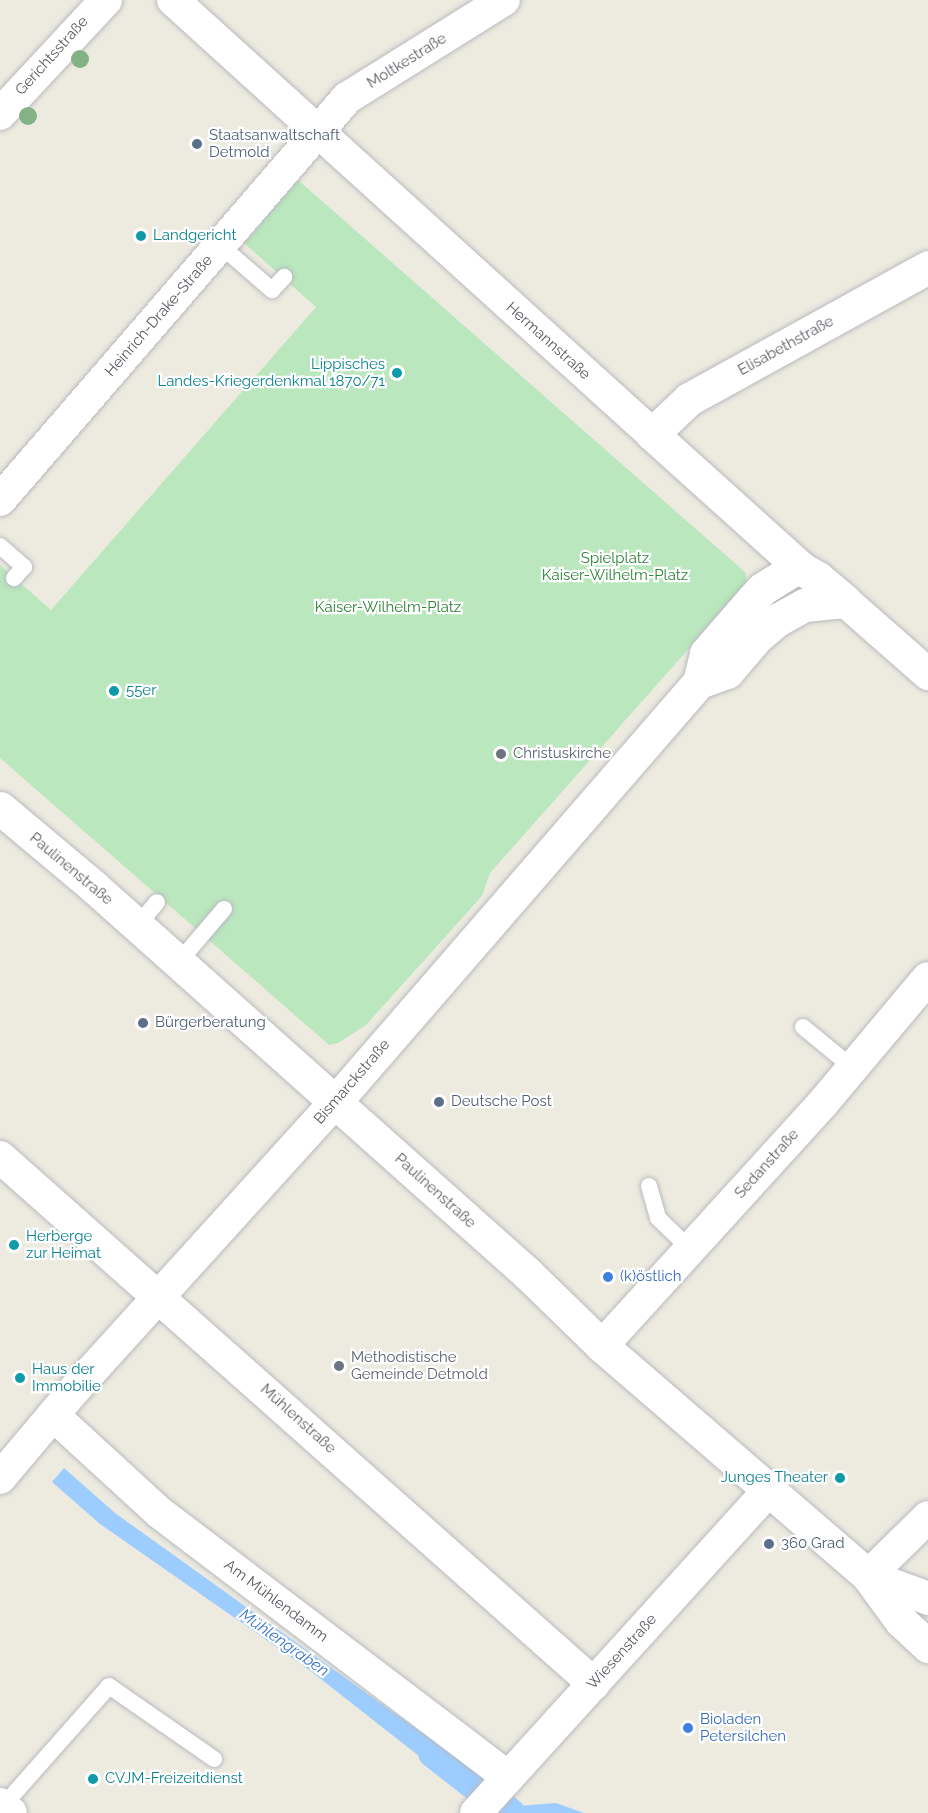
<!DOCTYPE html>
<meta charset="utf-8">
<style>
body{margin:0}
#map{position:relative;width:928px;height:1813px;overflow:hidden;background:#edebdf;font-family:Raleway,sans-serif}
div>[style]{position:absolute}
.green>*{inset:0;background:#bae7bd}
.water>*{inset:0;background:#9dcdff}
.canal>*{height:30px;margin:-15px;padding:0 15px;transform-origin:15px;border-radius:15px;background:#9dcdff}
.roads{filter:drop-shadow(0 0 2px #b8bac0) drop-shadow(0 0 2px #b8bac0)}
.lane>*{height:16px;margin:-8px;padding:0 8px;transform-origin:8px;border-radius:8px;background:#fff}
.street>*{height:32px;margin:-16px;padding:0 16px;transform-origin:16px;border-radius:16px;background:#fff}
.secondary>*{height:33px;margin:-16.5px;padding:0 16.5px;transform-origin:16.5px;border-radius:16.5px;background:#fff}
.trees>*{width:18px;height:18px;margin:-9px;border-radius:50%;background:#84b284}
.dots>*{width:16px;height:16px;translate:-50% -50%;box-sizing:border-box;border:3px solid #fff;border-radius:50%}
span{translate:-50% -50%;white-space:nowrap;text-align:center;line-height:1.15;-webkit-text-stroke:4.5px #fff;paint-order:stroke}
.street-label{font-size:15px;color:#585c62}
.service-label{font-size:15px;color:#4e5e75}
.left{translate:0 -50%;text-align:left}
.culture-label{font-size:15px;color:#0d838f}
.right{translate:-100% -50%;text-align:right}
.park-label{font-size:15px;color:#2e8339}
.worship-label{font-size:15px;color:#5b616d}
.shop-label{font-size:15px;color:#366cbe}
.water-label{font-size:16px;color:#3975c9;font-style:italic}
</style>
<div id="map">
<div class="green">
<div style="clip-path:polygon(298px 180px,746px 573px,746px 584px,490px 873px,482px 896px,366px 1025px,338px 1043px,329px 1045px,0 758px,0 565px,51px 610px,316px 307px,244px 243px)"></div>
</div>
<div class="water">
<div style="clip-path:polygon(64px 1468px,115px 1513px,471px 1768px,456px 1785px,308px 1669px,100px 1524px,52px 1482px)"></div>
<div style="clip-path:polygon(556px 1803px,584px 1813px,514px 1813px,519px 1806px)"></div>
</div>
<div class="canal">
<div style="left:433px;top:1753px;width:98px;rotate:37.9deg"></div>
</div>
<div class="roads">
<div class="lane">
<div style="left:220px;top:245px;width:69px;rotate:40.9deg"></div>
<div style="left:272px;top:290px;width:18px;rotate:-47deg"></div>
<div style="left:0;top:546px;width:32px;rotate:41deg"></div>
<div style="left:24px;top:567px;width:15px;rotate:132deg"></div>
<div style="left:137px;top:926px;width:31px;rotate:-50deg"></div>
<div style="left:178px;top:963px;width:71px;rotate:-49.6deg"></div>
<div style="left:803px;top:1027px;width:65px;rotate:39.4deg"></div>
<div style="left:649px;top:1186px;width:33px;rotate:74deg"></div>
<div style="left:658px;top:1218px;width:45px;rotate:44.1deg"></div>
<div style="left:3px;top:1806px;width:160px;rotate:-48.5deg"></div>
<div style="left:109px;top:1686px;width:128px;rotate:34.8deg"></div>
</div>
<div class="street">
<div style="left:173px;top:0;width:646px;rotate:42.18deg"></div>
<div style="left:0;top:114px;width:156px;rotate:-47.1deg"></div>
<div style="left:0;top:500px;width:531px;rotate:-49.2deg"></div>
<div style="left:347px;top:98px;width:185px;rotate:-32deg"></div>
<div style="left:845px;top:601px;width:111px;rotate:41.3deg"></div>
<div style="left:0;top:1157px;width:794px;rotate:41.58deg"></div>
<div style="left:602px;top:1346px;width:328px;rotate:-47.7deg"></div>
<div style="left:823px;top:1103px;width:163px;rotate:-50deg"></div>
<div style="left:53px;top:1415px;width:145px;rotate:42.5deg"></div>
<div style="left:160px;top:1513px;width:437px;rotate:37.2deg"></div>
<div style="left:0;top:1478px;width:116px;rotate:-49.9deg"></div>
<div style="left:75px;top:1389px;width:387px;rotate:-47.8deg"></div>
<div style="left:868px;top:1576px;width:84px;rotate:-44.5deg"></div>
<div style="left:0;top:1804px;width:14px;rotate:39deg"></div>
<div style="left:476px;top:1813px;width:435px;rotate:-47.8deg"></div>
</div>
<div class="secondary">
<div style="left:845px;top:601px;width:35px;rotate:-140deg"></div>
<div style="left:818px;top:578px;width:18px;rotate:-151deg"></div>
<div style="left:802px;top:569px;width:202px;rotate:-138deg"></div>
<div style="left:652px;top:434px;width:51px;rotate:-43.4deg"></div>
<div style="left:689px;top:399px;width:273px;rotate:-28.9deg"></div>
<div style="left:699px;top:682px;width:30px;rotate:-20deg"></div>
<div style="left:727px;top:672px;width:48px;rotate:-49.3deg"></div>
<div style="left:758px;top:636px;width:25px;rotate:-40deg"></div>
<div style="left:777px;top:620px;width:31px;rotate:-29deg"></div>
<div style="left:804px;top:605px;width:41px;rotate:-5.6deg"></div>
<div style="left:0;top:808px;width:123px;rotate:40deg"></div>
<div style="left:94px;top:887px;width:323px;rotate:41.7deg"></div>
<div style="left:335px;top:1102px;width:257px;rotate:41.7deg"></div>
<div style="left:527px;top:1273px;width:105px;rotate:44.2deg"></div>
<div style="left:602px;top:1346px;width:352px;rotate:40.8deg"></div>
<div style="left:868px;top:1576px;width:56px;rotate:53.7deg"></div>
<div style="left:901px;top:1621px;width:37px;rotate:43deg"></div>
<div style="left:335px;top:1102px;width:556px;rotate:-49.09deg"></div>
<div style="left:699px;top:682px;width:30px;rotate:-76deg"></div>
<div style="left:706px;top:653px;width:72px;rotate:-49deg"></div>
<div style="left:753px;top:599px;width:13px;rotate:-48deg"></div>
<div style="left:762px;top:589px;width:36px;rotate:-32deg"></div>
<div style="left:792px;top:570px;width:10px;rotate:-6deg"></div>
<div style="left:868px;top:1576px;width:64px;rotate:20.1deg"></div>
</div>
</div>
<div class="trees">
<div style="left:80px;top:59px"></div>
<div style="left:28px;top:116px"></div>
</div>
<div class="dots">
<div style="left:197px;top:144px;background:#5c6f8a"></div>
<div style="left:141px;top:236px;background:#0f9aa8"></div>
<div style="left:397px;top:373px;background:#0f9aa8"></div>
<div style="left:114px;top:691px;background:#0f9aa8"></div>
<div style="left:501px;top:754px;background:#6b7280"></div>
<div style="left:143px;top:1023px;background:#5c6f8a"></div>
<div style="left:439px;top:1102px;background:#5c6f8a"></div>
<div style="left:14px;top:1245px;background:#0f9aa8"></div>
<div style="left:608px;top:1277px;background:#3f7fe0"></div>
<div style="left:339px;top:1366px;background:#6b7280"></div>
<div style="left:20px;top:1378px;background:#0f9aa8"></div>
<div style="left:840px;top:1478px;background:#0f9aa8"></div>
<div style="left:769px;top:1544px;background:#5c6f8a"></div>
<div style="left:688px;top:1728px;background:#3f7fe0"></div>
<div style="left:93px;top:1779px;background:#0f9aa8"></div>
</div>
<div class="street-label">
<span style="left:52px;top:56px;rotate:-48deg">Gerichtsstraße</span>
<span style="left:407px;top:61px;rotate:-32deg">Moltkestraße</span>
<span style="left:159px;top:316px;rotate:-49deg">Heinrich-Drake-Straße</span>
<span style="left:548px;top:341px;rotate:42deg">Hermannstraße</span>
<span style="left:786px;top:346px;rotate:-29deg">Elisabethstraße</span>
<span style="left:71px;top:869px;rotate:40deg">Paulinenstraße</span>
<span style="left:352px;top:1082px;rotate:-49deg">Bismarckstraße</span>
<span style="left:767px;top:1164px;rotate:-48deg">Sedanstraße</span>
<span style="left:435px;top:1191px;rotate:42deg">Paulinenstraße</span>
<span style="left:298px;top:1419px;rotate:42deg">Mühlenstraße</span>
<span style="left:276px;top:1601px;rotate:37deg">Am Mühlendamm</span>
<span style="left:622px;top:1652px;rotate:-48deg">Wiesenstraße</span>
</div>
<div class="service-label">
<span class="left" style="left:209px;top:144px">Staatsanwaltschaft<br>Detmold</span>
<span class="left" style="left:155px;top:1023px">Bürgerberatung</span>
<span class="left" style="left:451px;top:1102px">Deutsche Post</span>
<span class="left" style="left:781px;top:1544px">360 Grad</span>
</div>
<div class="culture-label">
<span class="left" style="left:153px;top:236px">Landgericht</span>
<span class="right" style="left:385px;top:373px">Lippisches<br>Landes-Kriegerdenkmal 1870/71</span>
<span class="left" style="left:126px;top:691px">55er</span>
<span class="left" style="left:26px;top:1245px">Herberge<br>zur Heimat</span>
<span class="left" style="left:32px;top:1378px">Haus der<br>Immobilie</span>
<span class="right" style="left:828px;top:1478px">Junges Theater</span>
<span class="left" style="left:105px;top:1779px">CVJM-Freizeitdienst</span>
</div>
<div class="park-label">
<span style="left:615px;top:567px">Spielplatz<br>Kaiser-Wilhelm-Platz</span>
<span style="left:388px;top:608px">Kaiser-Wilhelm-Platz</span>
</div>
<div class="worship-label">
<span class="left" style="left:513px;top:754px">Christuskirche</span>
<span class="left" style="left:351px;top:1366px">Methodistische<br>Gemeinde Detmold</span>
</div>
<div class="shop-label">
<span class="left" style="left:620px;top:1277px">(k)östlich</span>
<span class="left" style="left:700px;top:1728px">Bioladen<br>Petersilchen</span>
</div>
<div class="water-label">
<span style="left:284px;top:1643px;rotate:35deg">Mühlengraben</span>
</div>
</div>
